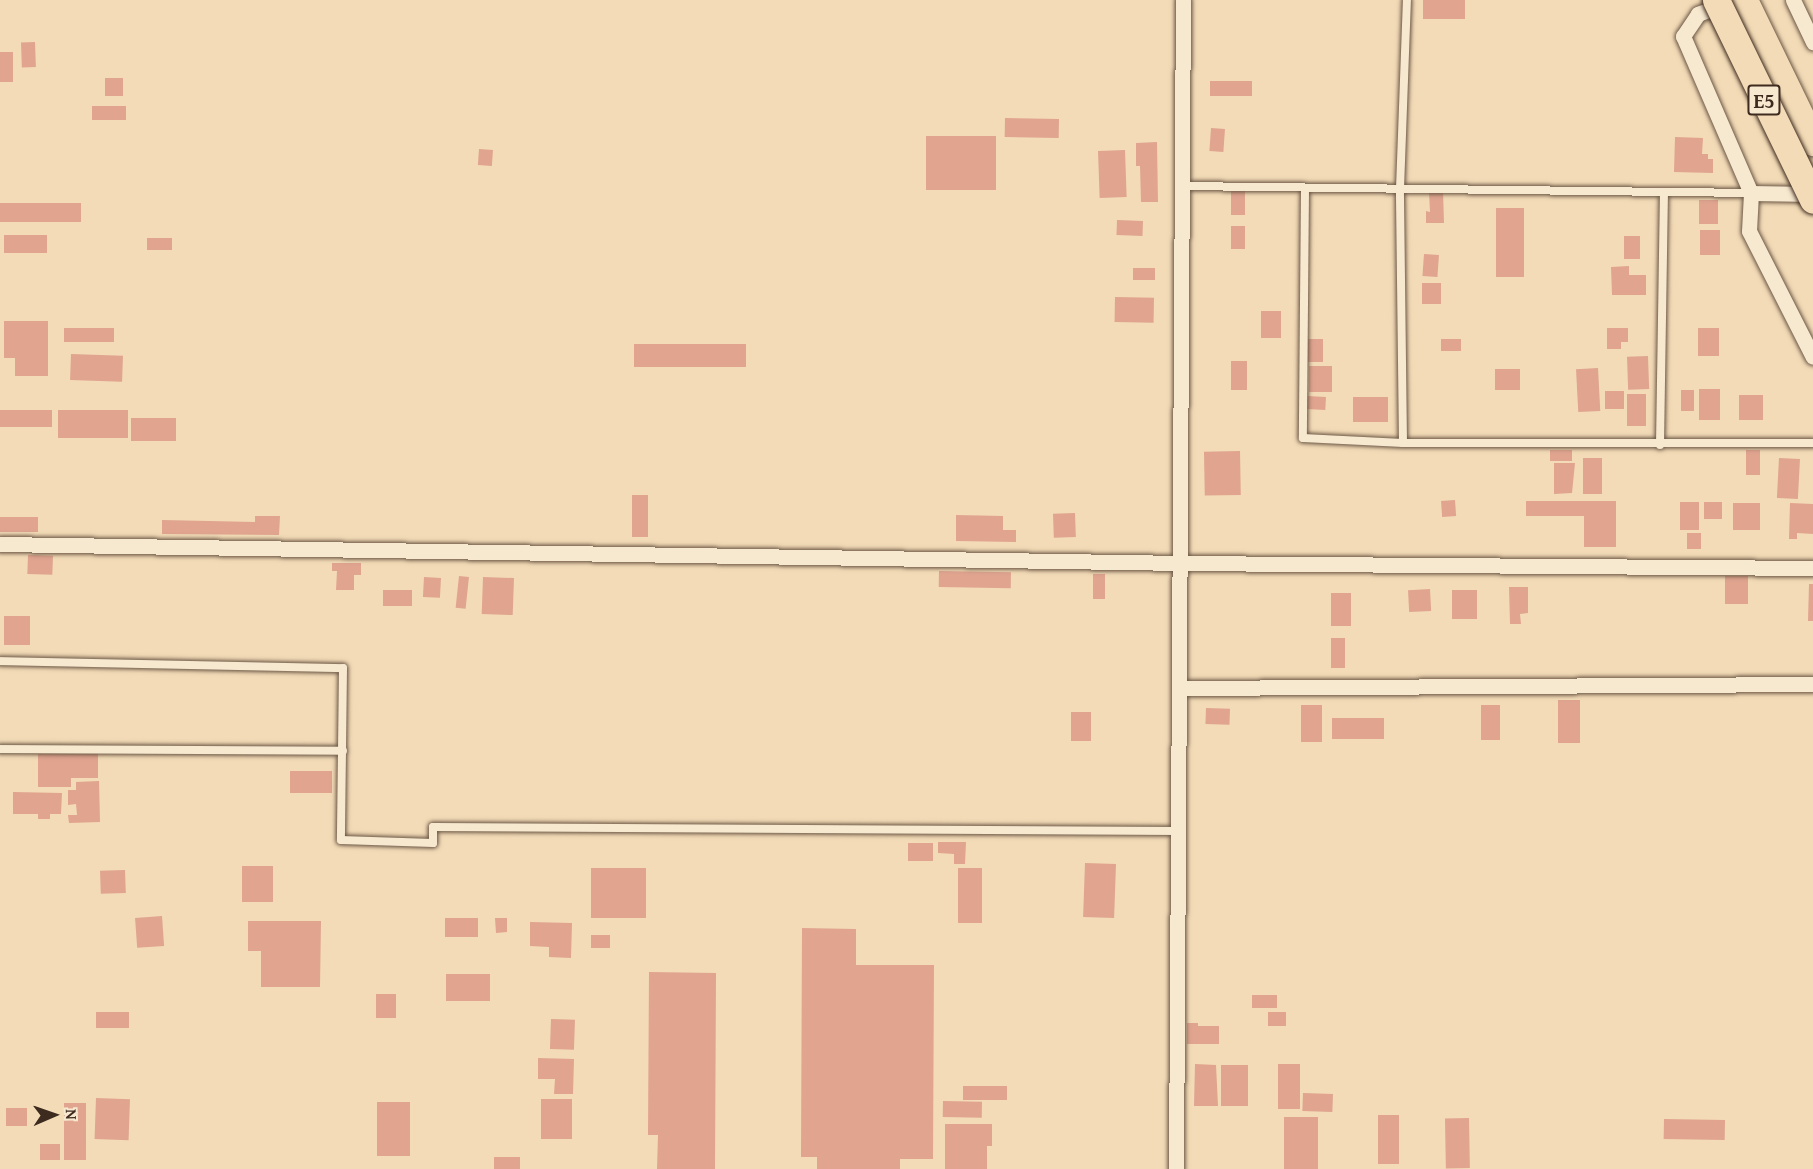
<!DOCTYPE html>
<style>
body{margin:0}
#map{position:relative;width:1813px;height:1169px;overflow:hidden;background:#f3dbb7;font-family:"Gentium Book Plus",serif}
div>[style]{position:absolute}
.building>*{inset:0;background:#e0a48f;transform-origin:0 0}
.roads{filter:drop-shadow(0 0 2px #6b5745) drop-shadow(0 0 2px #6b5745)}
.lane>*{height:8px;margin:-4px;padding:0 4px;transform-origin:4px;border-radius:4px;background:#f7e8d0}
.street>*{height:15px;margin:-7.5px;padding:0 7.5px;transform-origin:7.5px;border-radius:7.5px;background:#f7e8d0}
.highway>*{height:27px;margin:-13.5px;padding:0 13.5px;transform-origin:13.5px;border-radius:13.5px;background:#f3dbb7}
.bridges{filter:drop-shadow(0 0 2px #3e2b1f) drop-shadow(0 0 2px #3e2b1f)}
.highway-bridge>*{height:27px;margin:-13.5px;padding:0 13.5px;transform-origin:13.5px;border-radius:13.5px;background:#f3dbb7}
span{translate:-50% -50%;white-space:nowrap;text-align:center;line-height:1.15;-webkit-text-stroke:5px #f7e8d0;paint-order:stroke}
.shield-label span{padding:2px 4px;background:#f7e8d0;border:2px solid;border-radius:4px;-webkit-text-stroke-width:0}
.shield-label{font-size:20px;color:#3e2b1f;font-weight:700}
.north{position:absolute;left:24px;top:1085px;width:60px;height:60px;-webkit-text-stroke:4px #f7e8d0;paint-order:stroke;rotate:88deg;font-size:16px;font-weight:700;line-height:24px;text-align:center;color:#3e2b1f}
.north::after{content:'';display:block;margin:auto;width:21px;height:27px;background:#3e2b1f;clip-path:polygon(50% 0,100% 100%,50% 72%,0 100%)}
</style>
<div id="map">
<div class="building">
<div style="left:1423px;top:0;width:42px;height:19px"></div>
<div style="left:35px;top:42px;width:25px;height:14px;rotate:88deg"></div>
<div style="left:0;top:52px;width:13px;height:30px"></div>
<div style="left:123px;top:78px;width:18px;height:18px;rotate:90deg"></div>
<div style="left:1210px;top:81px;width:42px;height:15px"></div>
<div style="left:92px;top:106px;width:34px;height:14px"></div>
<div style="left:1005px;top:118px;width:54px;height:19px;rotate:1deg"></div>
<div style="left:1211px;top:128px;width:14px;height:23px;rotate:4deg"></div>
<div style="left:926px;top:136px;width:70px;height:54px"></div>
<div style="clip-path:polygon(1675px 137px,1703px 138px,1702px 154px,1708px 154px,1708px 159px,1713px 159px,1713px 173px,1674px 172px)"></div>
<div style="clip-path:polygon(1157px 142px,1158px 202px,1141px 202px,1140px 166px,1136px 166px,1136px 143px)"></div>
<div style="left:479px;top:149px;width:14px;height:16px;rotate:4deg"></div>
<div style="left:1125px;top:150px;width:47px;height:27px;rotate:88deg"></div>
<div style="left:1231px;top:190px;width:14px;height:25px"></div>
<div style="clip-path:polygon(1443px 191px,1444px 223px,1426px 223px,1426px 211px,1430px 212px,1429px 192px)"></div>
<div style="left:1699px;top:200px;width:19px;height:24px"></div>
<div style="left:0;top:203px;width:81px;height:19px"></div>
<div style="left:1496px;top:208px;width:28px;height:69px"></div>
<div style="left:1117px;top:220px;width:26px;height:15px;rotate:2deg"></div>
<div style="left:1231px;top:226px;width:14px;height:23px"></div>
<div style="left:1700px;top:230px;width:20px;height:25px"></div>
<div style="left:4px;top:235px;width:43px;height:18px"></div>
<div style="left:1624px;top:236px;width:16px;height:23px"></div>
<div style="left:147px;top:238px;width:25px;height:12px"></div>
<div style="left:1424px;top:254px;width:15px;height:22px;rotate:4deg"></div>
<div style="clip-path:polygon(1629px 266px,1629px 275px,1646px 275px,1646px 295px,1612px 295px,1611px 267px)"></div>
<div style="left:1133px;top:268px;width:22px;height:12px"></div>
<div style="left:1422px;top:283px;width:19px;height:21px"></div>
<div style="left:1115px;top:297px;width:39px;height:25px;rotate:1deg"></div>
<div style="left:1261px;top:311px;width:20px;height:27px"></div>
<div style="clip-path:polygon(4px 321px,48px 321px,48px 376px,15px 376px,15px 358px,4px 358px)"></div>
<div style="left:64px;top:328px;width:50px;height:14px"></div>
<div style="clip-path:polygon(1607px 328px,1628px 328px,1628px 342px,1621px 342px,1621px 349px,1607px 349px)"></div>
<div style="left:1719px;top:328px;width:28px;height:21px;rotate:90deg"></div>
<div style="left:1308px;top:339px;width:15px;height:23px"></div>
<div style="left:1441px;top:339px;width:20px;height:12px"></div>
<div style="left:746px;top:344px;width:23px;height:112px;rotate:90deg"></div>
<div style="left:71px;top:354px;width:52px;height:26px;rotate:2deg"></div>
<div style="left:1648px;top:356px;width:33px;height:21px;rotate:88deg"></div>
<div style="left:1231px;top:361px;width:16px;height:29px"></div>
<div style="left:1309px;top:366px;width:23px;height:26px"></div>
<div style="left:1598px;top:368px;width:43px;height:22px;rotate:87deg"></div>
<div style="left:1520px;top:369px;width:21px;height:25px;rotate:90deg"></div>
<div style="left:1699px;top:389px;width:21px;height:31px"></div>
<div style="left:1694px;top:390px;width:21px;height:13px;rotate:90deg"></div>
<div style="left:1605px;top:391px;width:19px;height:18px"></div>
<div style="left:1646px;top:394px;width:32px;height:19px;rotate:90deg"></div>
<div style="left:1739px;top:395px;width:24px;height:25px"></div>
<div style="left:1307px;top:396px;width:19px;height:13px;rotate:3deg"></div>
<div style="left:1353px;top:397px;width:35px;height:25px"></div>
<div style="left:0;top:410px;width:52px;height:17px"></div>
<div style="left:128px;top:410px;width:28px;height:70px;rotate:90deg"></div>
<div style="left:131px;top:418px;width:45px;height:23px"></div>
<div style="left:1550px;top:450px;width:22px;height:11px"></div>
<div style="left:1746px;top:450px;width:14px;height:25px"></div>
<div style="left:1240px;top:451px;width:44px;height:36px;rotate:89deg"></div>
<div style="left:1583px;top:458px;width:19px;height:36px"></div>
<div style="left:1779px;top:458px;width:21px;height:40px;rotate:3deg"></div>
<div style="clip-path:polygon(1554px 463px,1575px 463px,1572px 493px,1554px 494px)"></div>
<div style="left:632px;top:495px;width:16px;height:42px"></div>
<div style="left:1455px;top:500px;width:16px;height:14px;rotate:86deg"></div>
<div style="clip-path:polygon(1526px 501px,1616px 501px,1616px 547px,1584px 547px,1584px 516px,1526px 516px)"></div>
<div style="left:1680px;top:502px;width:19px;height:28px"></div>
<div style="left:1704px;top:502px;width:18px;height:17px"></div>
<div style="left:1733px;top:503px;width:27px;height:27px"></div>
<div style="clip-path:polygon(1790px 503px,1813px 504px,1813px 534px,1797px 533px,1797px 539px,1789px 539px)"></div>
<div style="left:1075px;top:513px;width:24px;height:22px;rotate:88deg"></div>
<div style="clip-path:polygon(956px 515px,1003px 516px,1003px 530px,1016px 530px,1016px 542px,956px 541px)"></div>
<div style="clip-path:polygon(255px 516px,280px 516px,279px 535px,162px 534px,162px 520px,255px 522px)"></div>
<div style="left:0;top:517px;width:38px;height:15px"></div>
<div style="left:1687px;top:533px;width:14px;height:16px"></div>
<div style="left:28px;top:555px;width:25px;height:19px;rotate:2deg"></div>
<div style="clip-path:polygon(332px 563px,361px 563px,361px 575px,354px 575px,354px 590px,336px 590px,337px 571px,332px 571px)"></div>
<div style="left:939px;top:571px;width:72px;height:16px;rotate:1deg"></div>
<div style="left:1093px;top:574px;width:12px;height:25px"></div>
<div style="left:459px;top:576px;width:10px;height:32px;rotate:6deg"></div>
<div style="left:1725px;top:576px;width:23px;height:28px"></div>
<div style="left:424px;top:577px;width:17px;height:20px;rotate:3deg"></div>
<div style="left:483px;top:577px;width:31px;height:37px;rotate:2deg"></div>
<div style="clip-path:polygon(1809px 584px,1813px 584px,1813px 621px,1808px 621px)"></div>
<div style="clip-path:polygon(1509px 587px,1528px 587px,1528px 613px,1520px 614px,1521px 624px,1510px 624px)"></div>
<div style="left:1430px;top:589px;width:22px;height:22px;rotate:87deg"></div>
<div style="left:383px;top:590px;width:29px;height:16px"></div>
<div style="left:1452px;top:590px;width:25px;height:29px"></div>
<div style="left:1331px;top:593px;width:20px;height:33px"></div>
<div style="left:4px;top:616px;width:26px;height:29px"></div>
<div style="left:1331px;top:638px;width:14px;height:30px"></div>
<div style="left:1558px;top:700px;width:22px;height:43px"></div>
<div style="left:1322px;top:705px;width:37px;height:21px;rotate:90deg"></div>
<div style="left:1481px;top:705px;width:19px;height:35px"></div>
<div style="left:1206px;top:708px;width:24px;height:16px;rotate:2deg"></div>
<div style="left:1071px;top:712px;width:20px;height:29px"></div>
<div style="left:1384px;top:718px;width:21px;height:52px;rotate:90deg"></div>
<div style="clip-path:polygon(38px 754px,98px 754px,98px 778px,71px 778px,71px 787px,38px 787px)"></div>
<div style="left:290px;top:771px;width:42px;height:22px"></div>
<div style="clip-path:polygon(99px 781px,100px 822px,69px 823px,68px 815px,77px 815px,76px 804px,68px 805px,68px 790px,76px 790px,76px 782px)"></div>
<div style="clip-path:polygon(13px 792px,62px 793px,61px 814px,50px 814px,50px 819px,38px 819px,38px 814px,13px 814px)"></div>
<div style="clip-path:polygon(938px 842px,966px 842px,965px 864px,954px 864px,954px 854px,938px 853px)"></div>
<div style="left:908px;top:843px;width:25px;height:18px"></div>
<div style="left:1085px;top:863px;width:31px;height:54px;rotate:2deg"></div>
<div style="left:242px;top:866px;width:31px;height:36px"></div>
<div style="left:591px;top:868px;width:55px;height:50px"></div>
<div style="left:958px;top:868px;width:24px;height:55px"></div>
<div style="left:125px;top:870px;width:23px;height:25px;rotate:88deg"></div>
<div style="left:162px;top:916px;width:30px;height:27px;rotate:86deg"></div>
<div style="left:445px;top:918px;width:33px;height:19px"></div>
<div style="clip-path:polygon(495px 918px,507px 918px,507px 932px,496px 933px)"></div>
<div style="clip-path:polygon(248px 921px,321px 921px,320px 987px,261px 987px,261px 951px,248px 951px)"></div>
<div style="clip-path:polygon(530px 922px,572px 923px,571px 958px,549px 957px,549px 947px,530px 946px)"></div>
<div style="clip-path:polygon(802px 928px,856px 929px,856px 965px,934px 965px,933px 1159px,900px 1159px,900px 1169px,817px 1169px,817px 1157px,801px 1157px)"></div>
<div style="left:591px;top:935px;width:19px;height:13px"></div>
<div style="clip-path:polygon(649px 972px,716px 973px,715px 1169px,657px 1169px,658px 1135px,648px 1135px)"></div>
<div style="left:446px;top:974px;width:44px;height:27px"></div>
<div style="left:376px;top:994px;width:20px;height:24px"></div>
<div style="left:1252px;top:995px;width:25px;height:13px"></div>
<div style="left:96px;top:1012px;width:33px;height:16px"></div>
<div style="left:1268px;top:1012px;width:18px;height:14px"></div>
<div style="left:551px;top:1019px;width:24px;height:30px;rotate:2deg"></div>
<div style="clip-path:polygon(1187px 1023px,1198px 1023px,1198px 1026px,1219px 1026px,1219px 1044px,1187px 1044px)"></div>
<div style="clip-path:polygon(538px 1058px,574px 1059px,573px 1094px,554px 1094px,555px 1079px,538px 1079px)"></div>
<div style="clip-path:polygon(1195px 1064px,1216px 1065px,1218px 1106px,1194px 1106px)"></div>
<div style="left:1278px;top:1064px;width:22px;height:45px"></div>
<div style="left:1221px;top:1065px;width:27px;height:41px"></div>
<div style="left:963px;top:1086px;width:44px;height:14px"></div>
<div style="left:1303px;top:1093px;width:30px;height:18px;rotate:2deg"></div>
<div style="left:96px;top:1098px;width:34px;height:41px;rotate:2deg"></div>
<div style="left:572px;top:1099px;width:40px;height:31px;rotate:90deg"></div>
<div style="left:943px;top:1101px;width:39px;height:16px;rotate:1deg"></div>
<div style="left:377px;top:1102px;width:33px;height:54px"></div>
<div style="left:64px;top:1103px;width:22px;height:57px"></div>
<div style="left:6px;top:1108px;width:21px;height:18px"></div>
<div style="left:1378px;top:1115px;width:21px;height:49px"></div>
<div style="left:1284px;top:1117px;width:34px;height:52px"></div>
<div style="left:1469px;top:1118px;width:50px;height:24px;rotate:89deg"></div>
<div style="left:1664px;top:1119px;width:61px;height:20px;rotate:1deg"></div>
<div style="clip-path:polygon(945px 1124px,992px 1124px,992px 1146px,987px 1146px,987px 1169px,945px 1169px)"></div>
<div style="left:40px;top:1144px;width:20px;height:16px"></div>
<div style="left:494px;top:1157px;width:26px;height:12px"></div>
</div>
<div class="roads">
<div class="lane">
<div style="left:1181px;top:186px;width:570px;rotate:0.7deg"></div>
<div style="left:1305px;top:189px;width:249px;rotate:90.5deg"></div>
<div style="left:1303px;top:438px;width:100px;rotate:2.9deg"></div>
<div style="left:1403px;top:443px;width:410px"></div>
<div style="left:1403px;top:443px;width:254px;rotate:-90.7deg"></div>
<div style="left:1400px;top:189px;width:189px;rotate:-87.9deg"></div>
<div style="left:1660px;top:445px;width:253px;rotate:-89.1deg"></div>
<div style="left:0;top:661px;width:343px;rotate:1.2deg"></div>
<div style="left:343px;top:668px;width:172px;rotate:90.7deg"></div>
<div style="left:341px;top:840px;width:92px;rotate:1.9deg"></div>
<div style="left:433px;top:843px;width:16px;rotate:-90deg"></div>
<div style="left:433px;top:827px;width:746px;rotate:0.31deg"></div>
<div style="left:0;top:749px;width:343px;rotate:0.3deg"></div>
</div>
<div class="street">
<div style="left:1793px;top:0;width:47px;rotate:64.5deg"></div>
<div style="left:1725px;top:4px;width:29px;rotate:160deg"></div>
<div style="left:1698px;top:14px;width:27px;rotate:124deg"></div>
<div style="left:1683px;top:36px;width:171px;rotate:66.6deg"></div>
<div style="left:1751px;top:193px;width:38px;rotate:93deg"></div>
<div style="left:1749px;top:231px;width:141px;rotate:63.1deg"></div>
<div style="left:1751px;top:193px;width:62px;rotate:0.9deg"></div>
<div style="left:0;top:544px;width:1181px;rotate:0.92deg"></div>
<div style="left:1181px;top:563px;width:632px;rotate:0.45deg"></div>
<div style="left:1180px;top:688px;width:633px;rotate:-0.36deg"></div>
<div style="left:1176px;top:1169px;width:1169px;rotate:-89.66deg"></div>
</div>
<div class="highway">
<div style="left:1744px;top:0;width:158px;rotate:64.1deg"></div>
</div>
</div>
<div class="bridges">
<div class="highway-bridge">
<div style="left:1716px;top:0;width:222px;rotate:64.1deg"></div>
</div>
</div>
<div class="shield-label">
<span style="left:1764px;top:100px">E5</span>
</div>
<div class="north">N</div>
</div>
